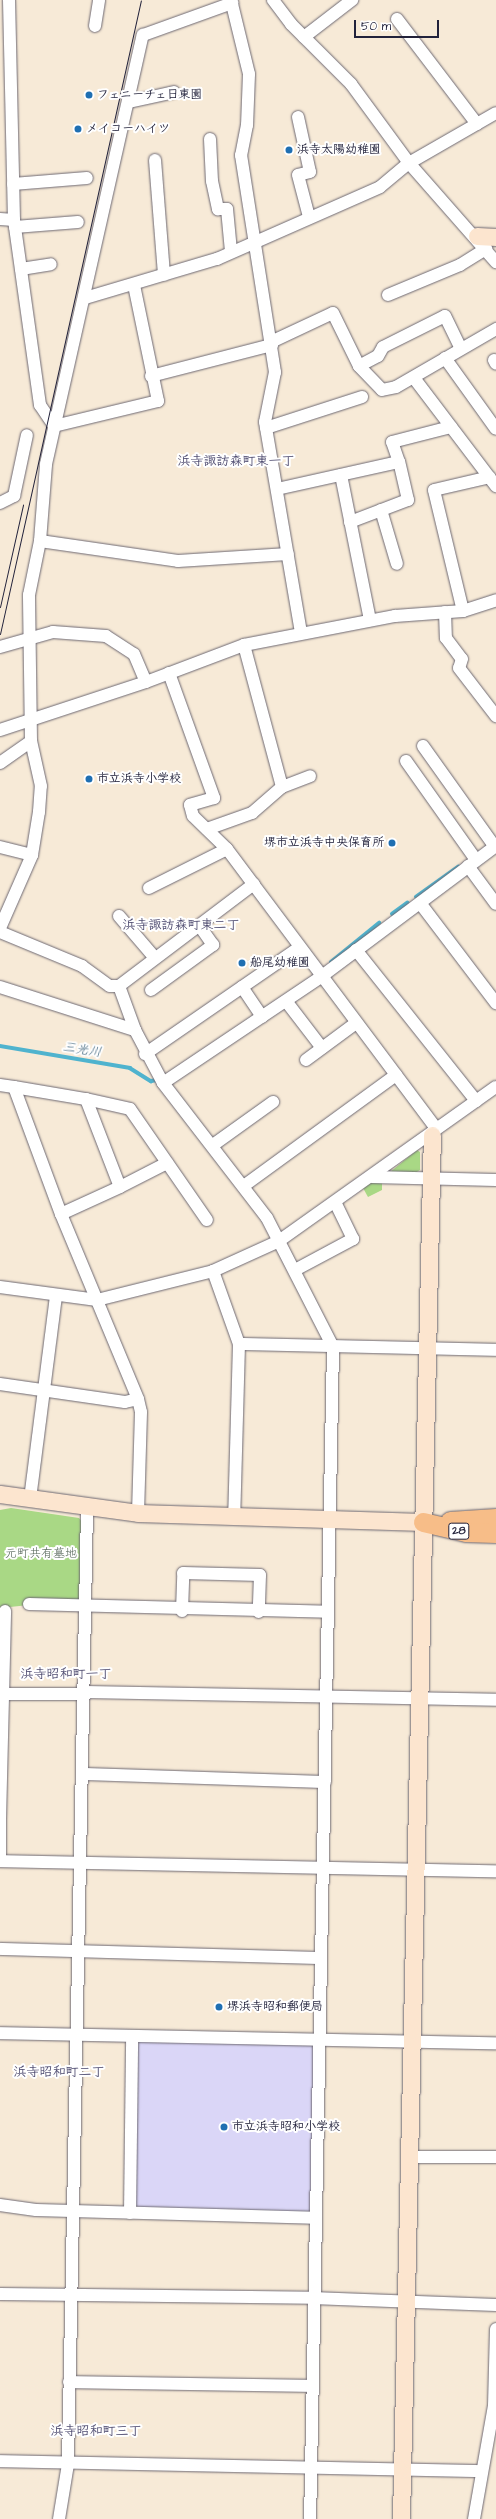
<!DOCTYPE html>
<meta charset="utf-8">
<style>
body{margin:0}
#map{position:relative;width:496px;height:2519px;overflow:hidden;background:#f7ead7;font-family:"Architects Daughter","Klee One",sans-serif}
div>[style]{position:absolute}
.built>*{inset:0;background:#dad6f7;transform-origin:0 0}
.green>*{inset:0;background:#a9d885}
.stream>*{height:3.5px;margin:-1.75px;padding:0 1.75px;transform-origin:1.75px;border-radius:1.75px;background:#4fb3ce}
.roads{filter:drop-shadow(0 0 1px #6d6872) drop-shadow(0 0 1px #6d6872)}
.street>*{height:12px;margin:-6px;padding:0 6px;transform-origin:6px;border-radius:6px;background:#fff}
.secondary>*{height:17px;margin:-8.5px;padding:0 8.5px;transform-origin:8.5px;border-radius:8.5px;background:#fce5cf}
.primary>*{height:19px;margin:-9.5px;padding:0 9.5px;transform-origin:9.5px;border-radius:9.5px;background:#f7bd88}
.tram>*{height:1px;margin:-0.5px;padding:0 0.5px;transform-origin:0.5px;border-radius:0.5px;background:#22223b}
.dots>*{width:11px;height:11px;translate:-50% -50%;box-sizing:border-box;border:2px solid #fff;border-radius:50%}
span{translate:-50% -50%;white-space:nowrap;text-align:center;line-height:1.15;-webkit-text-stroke:4px #fff;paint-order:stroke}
.shield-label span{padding:1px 3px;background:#fff;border:1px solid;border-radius:3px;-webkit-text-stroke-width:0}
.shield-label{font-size:11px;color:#22223b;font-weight:700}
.poi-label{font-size:12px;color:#22223b;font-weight:700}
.left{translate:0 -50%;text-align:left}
.right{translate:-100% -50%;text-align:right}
.park-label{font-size:12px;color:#516255}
.neighbourhood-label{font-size:13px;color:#514e72;font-weight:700}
.water-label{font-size:13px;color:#345c76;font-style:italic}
.scale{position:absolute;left:354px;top:20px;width:85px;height:18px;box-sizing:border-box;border:2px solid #22223b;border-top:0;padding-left:5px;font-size:12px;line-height:14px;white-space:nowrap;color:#22223b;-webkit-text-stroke:3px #fff;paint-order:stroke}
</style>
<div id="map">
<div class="built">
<div style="left:132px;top:2037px;width:186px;height:176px;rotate:1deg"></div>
</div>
<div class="green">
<div style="clip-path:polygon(417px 1150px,420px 1152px,420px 1170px,415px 1173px,389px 1173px)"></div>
<div style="clip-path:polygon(372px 1182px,382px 1182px,382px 1190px,368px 1197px,363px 1188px)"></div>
<div style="clip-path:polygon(11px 1508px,79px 1518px,83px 1523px,82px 1596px,78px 1600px,0 1608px,0 1510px)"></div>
</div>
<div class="stream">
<div style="left:416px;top:897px;width:52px;rotate:-35.5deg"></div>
<div style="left:392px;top:914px;width:19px;rotate:-36deg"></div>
<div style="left:331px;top:962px;width:62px;rotate:-39.1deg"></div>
<div style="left:0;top:1046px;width:132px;rotate:9.6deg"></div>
<div style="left:130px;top:1068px;width:25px;rotate:32deg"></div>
<div style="left:151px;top:1081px;width:6px;rotate:-9deg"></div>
</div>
<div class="roads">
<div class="street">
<div style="left:9px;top:0;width:220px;rotate:88.7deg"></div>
<div style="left:14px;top:220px;width:187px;rotate:82deg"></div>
<div style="left:40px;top:405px;width:25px;rotate:56deg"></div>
<div style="left:231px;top:0;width:76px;rotate:76.3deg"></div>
<div style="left:249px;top:74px;width:51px;rotate:92.2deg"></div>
<div style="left:247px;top:125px;width:31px;rotate:101deg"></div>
<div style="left:241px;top:155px;width:220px;rotate:81.1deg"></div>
<div style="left:275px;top:372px;width:51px;rotate:101.3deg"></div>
<div style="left:265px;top:422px;width:213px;rotate:80.3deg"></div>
<div style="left:273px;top:0;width:30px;rotate:53deg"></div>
<div style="left:291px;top:24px;width:85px;rotate:45deg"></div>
<div style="left:351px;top:84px;width:98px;rotate:53.7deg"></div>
<div style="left:409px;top:163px;width:132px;rotate:48.7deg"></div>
<div style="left:397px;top:19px;width:132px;rotate:52.7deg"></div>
<div style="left:95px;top:26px;width:26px;rotate:-81deg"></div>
<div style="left:304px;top:37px;width:61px;rotate:-37.6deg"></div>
<div style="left:129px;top:102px;width:46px;rotate:-12.5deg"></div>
<div style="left:298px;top:117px;width:56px;rotate:77.7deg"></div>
<div style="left:310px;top:172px;width:12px;rotate:166deg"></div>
<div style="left:298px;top:175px;width:43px;rotate:75.3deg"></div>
<div style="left:210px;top:139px;width:42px;rotate:87.3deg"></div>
<div style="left:212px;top:181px;width:29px;rotate:78deg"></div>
<div style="left:218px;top:209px;width:9px"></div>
<div style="left:227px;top:209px;width:42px;rotate:84.6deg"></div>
<div style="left:155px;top:160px;width:115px;rotate:85.5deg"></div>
<div style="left:13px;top:184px;width:74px;rotate:-4.6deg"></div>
<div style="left:0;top:219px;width:14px;rotate:4deg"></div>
<div style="left:15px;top:227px;width:63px;rotate:-4.5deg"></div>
<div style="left:21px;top:269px;width:30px;rotate:-9deg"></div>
<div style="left:388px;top:295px;width:78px;rotate:-22.6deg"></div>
<div style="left:460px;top:265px;width:31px;rotate:-32deg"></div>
<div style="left:85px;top:298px;width:138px;rotate:-16.5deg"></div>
<div style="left:217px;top:259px;width:178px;rotate:-23.8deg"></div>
<div style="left:380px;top:187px;width:38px;rotate:-40deg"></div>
<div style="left:409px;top:163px;width:100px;rotate:-29.9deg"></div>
<div style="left:271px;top:342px;width:68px;rotate:-25.1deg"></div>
<div style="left:333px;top:313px;width:59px;rotate:63.9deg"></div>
<div style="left:359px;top:366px;width:33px;rotate:46deg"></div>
<div style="left:382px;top:390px;width:14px;rotate:-12deg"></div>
<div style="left:396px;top:387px;width:116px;rotate:-30.1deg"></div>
<div style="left:445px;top:358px;width:87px;rotate:54.3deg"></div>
<div style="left:494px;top:360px;width:4px;rotate:63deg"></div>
<div style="left:359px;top:366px;width:21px;rotate:-28deg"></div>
<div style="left:378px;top:356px;width:10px;rotate:-61deg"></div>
<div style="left:383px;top:347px;width:69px;rotate:-26.6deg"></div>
<div style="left:445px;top:316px;width:34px;rotate:64deg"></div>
<div style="left:151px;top:376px;width:125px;rotate:-14.4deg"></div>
<div style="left:414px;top:378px;width:136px;rotate:52.8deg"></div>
<div style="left:54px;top:426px;width:107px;rotate:-13.5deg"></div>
<div style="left:158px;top:401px;width:118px;rotate:-101.7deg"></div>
<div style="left:266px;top:428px;width:101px;rotate:-17.9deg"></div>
<div style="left:341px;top:475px;width:148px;rotate:78.7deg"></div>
<div style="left:277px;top:489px;width:125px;rotate:-12.5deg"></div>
<div style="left:399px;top:462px;width:21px;rotate:-109deg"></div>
<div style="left:392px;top:442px;width:61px;rotate:-14.3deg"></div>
<div style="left:0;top:503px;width:16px;rotate:-27deg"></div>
<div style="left:14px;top:496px;width:62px;rotate:-78deg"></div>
<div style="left:381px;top:510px;width:56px;rotate:73.5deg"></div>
<div style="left:350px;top:522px;width:62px;rotate:-20.8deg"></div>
<div style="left:408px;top:500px;width:39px;rotate:-103deg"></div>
<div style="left:40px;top:541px;width:139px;rotate:8.2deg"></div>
<div style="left:178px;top:561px;width:110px;rotate:-3.6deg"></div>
<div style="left:463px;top:611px;width:124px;rotate:-103.5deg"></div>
<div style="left:434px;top:490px;width:57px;rotate:-13.1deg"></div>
<div style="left:445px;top:612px;width:26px;rotate:88deg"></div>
<div style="left:446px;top:638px;width:26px;rotate:53deg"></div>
<div style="left:462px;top:659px;width:9px;rotate:108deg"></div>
<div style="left:459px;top:668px;width:61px;rotate:52.4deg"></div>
<div style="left:244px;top:645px;width:147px;rotate:75deg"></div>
<div style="left:0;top:647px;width:55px;rotate:-15.8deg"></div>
<div style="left:53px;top:632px;width:53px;rotate:4.3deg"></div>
<div style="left:106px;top:636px;width:33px;rotate:33deg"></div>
<div style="left:134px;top:654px;width:30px;rotate:67deg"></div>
<div style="left:169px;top:673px;width:133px;rotate:70.2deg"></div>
<div style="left:214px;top:798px;width:25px;rotate:164deg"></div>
<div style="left:190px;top:805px;width:11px;rotate:75deg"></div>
<div style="left:193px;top:816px;width:47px;rotate:44.1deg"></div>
<div style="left:227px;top:849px;width:349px;rotate:53.2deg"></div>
<div style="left:0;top:730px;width:154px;rotate:-18.2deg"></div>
<div style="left:146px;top:682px;width:105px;rotate:-20.7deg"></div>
<div style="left:244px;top:645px;width:154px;rotate:-10.9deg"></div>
<div style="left:395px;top:616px;width:68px;rotate:-4.2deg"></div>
<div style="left:463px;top:611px;width:35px;rotate:-18deg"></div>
<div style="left:423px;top:746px;width:124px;rotate:54.5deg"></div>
<div style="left:406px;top:761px;width:121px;rotate:54.7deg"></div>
<div style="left:0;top:763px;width:38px;rotate:-35deg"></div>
<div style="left:207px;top:829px;width:48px;rotate:-19.6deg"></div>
<div style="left:252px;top:813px;width:40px;rotate:-41deg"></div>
<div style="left:282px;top:787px;width:30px;rotate:-21deg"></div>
<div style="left:0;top:847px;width:33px;rotate:14deg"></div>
<div style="left:468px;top:866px;width:47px;rotate:53.6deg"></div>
<div style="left:149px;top:888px;width:87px;rotate:-26.6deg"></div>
<div style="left:420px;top:903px;width:126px;rotate:52.8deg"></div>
<div style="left:119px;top:916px;width:55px;rotate:49.4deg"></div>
<div style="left:0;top:928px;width:80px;rotate:-66.3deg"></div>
<div style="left:32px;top:855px;width:44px;rotate:-80.8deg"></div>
<div style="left:39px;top:812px;width:26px;rotate:-86deg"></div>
<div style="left:41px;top:786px;width:46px;rotate:-102.5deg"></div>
<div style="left:31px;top:741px;width:146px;rotate:-90.8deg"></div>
<div style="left:29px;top:595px;width:55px;rotate:-78.5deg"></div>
<div style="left:40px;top:541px;width:77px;rotate:-85.5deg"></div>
<div style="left:46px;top:464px;width:440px;rotate:-77.3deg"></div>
<div style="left:143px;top:35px;width:95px;rotate:-19.8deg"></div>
<div style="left:0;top:932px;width:89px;rotate:22.5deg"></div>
<div style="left:82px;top:966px;width:34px;rotate:36deg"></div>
<div style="left:110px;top:986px;width:9px"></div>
<div style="left:119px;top:986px;width:169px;rotate:-37.1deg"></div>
<div style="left:356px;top:950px;width:193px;rotate:51.5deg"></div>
<div style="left:119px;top:986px;width:47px;rotate:70deg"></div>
<div style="left:0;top:987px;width:142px;rotate:17.7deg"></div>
<div style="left:135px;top:1030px;width:60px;rotate:62.2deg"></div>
<div style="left:163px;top:1083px;width:170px;rotate:52.4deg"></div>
<div style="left:267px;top:1218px;width:145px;rotate:62.9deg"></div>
<div style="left:333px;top:1347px;width:1172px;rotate:91.12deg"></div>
<div style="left:242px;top:987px;width:36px;rotate:56deg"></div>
<div style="left:151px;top:990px;width:77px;rotate:-36deg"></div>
<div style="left:213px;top:945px;width:24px;rotate:-125deg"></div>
<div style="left:286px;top:1001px;width:59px;rotate:52.5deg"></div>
<div style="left:145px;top:1054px;width:188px;rotate:-34.6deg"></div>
<div style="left:306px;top:1060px;width:62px;rotate:-36.5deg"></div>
<div style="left:163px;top:1083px;width:192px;rotate:-33.9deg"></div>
<div style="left:322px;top:976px;width:217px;rotate:-36.8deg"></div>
<div style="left:0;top:1085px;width:14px;rotate:8deg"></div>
<div style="left:14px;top:1087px;width:135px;rotate:69.7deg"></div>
<div style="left:61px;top:1214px;width:200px;rotate:67.4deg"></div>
<div style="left:138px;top:1399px;width:13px;rotate:77deg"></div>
<div style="left:141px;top:1412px;width:101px;rotate:91.7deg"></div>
<div style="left:14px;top:1087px;width:73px;rotate:9.5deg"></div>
<div style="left:86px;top:1099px;width:94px;rotate:68.9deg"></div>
<div style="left:120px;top:1187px;width:65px;rotate:155.4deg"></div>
<div style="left:86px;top:1099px;width:45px;rotate:12.8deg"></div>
<div style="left:130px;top:1109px;width:135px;rotate:55.3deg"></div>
<div style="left:213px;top:1145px;width:74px;rotate:-35.6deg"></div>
<div style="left:372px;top:1177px;width:124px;rotate:1.4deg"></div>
<div style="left:245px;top:1185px;width:187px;rotate:-36.1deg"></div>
<div style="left:120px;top:1187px;width:53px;rotate:-27.1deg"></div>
<div style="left:295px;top:1270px;width:66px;rotate:-28.1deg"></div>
<div style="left:353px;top:1239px;width:41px;rotate:-115.9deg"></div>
<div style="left:213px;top:1271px;width:77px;rotate:70.4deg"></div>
<div style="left:239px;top:1344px;width:174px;rotate:91.6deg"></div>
<div style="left:0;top:1287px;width:98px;rotate:7.6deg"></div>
<div style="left:97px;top:1300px;width:120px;rotate:-14deg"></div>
<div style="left:213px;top:1271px;width:72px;rotate:-24.4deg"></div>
<div style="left:279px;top:1241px;width:266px;rotate:-35.4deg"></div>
<div style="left:239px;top:1344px;width:257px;rotate:1.3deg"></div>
<div style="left:0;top:1384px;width:126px;rotate:8.2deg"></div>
<div style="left:125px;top:1402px;width:13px;rotate:-13deg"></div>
<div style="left:30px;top:1499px;width:204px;rotate:-82.7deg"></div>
<div style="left:29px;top:1604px;width:299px;rotate:1.5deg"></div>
<div style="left:182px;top:1611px;width:38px;rotate:-88deg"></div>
<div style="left:183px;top:1573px;width:77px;rotate:1.5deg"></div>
<div style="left:260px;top:1575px;width:37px;rotate:92deg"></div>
<div style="left:86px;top:1692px;width:410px;rotate:1.1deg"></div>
<div style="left:4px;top:1694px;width:82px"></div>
<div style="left:84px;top:1774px;width:241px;rotate:1.9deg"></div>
<div style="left:0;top:1819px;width:208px;rotate:-88.6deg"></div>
<div style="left:0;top:1819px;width:42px;rotate:90deg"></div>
<div style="left:0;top:1861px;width:496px;rotate:1.2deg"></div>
<div style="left:0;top:1949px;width:321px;rotate:1.6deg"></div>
<div style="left:0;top:2033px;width:496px;rotate:1.2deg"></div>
<div style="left:408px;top:2157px;width:88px"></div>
<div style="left:0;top:2205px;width:36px;rotate:8deg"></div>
<div style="left:36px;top:2210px;width:278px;rotate:1.6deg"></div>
<div style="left:130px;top:2213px;width:176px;rotate:-89.3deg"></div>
<div style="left:0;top:2294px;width:312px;rotate:0.7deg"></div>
<div style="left:312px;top:2298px;width:184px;rotate:2.2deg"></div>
<div style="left:69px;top:2382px;width:242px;rotate:0.9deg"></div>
<div style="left:0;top:2461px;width:480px;rotate:1.2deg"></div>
<div style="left:59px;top:2519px;width:56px;rotate:-80.7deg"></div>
<div style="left:68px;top:2464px;width:956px;rotate:-88.86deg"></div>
<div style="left:474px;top:2519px;width:115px;rotate:-80deg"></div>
<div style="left:494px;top:2406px;width:77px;rotate:-88.5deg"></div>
</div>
<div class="secondary">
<div style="left:477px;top:236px;width:19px;rotate:3deg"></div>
<div style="left:0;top:1494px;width:139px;rotate:7.8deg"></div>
<div style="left:138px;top:1513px;width:285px;rotate:1.8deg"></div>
<div style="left:401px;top:2519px;width:1384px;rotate:-88.72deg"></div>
</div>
<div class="primary">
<div style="left:450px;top:1521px;width:46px;rotate:-3.7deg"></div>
<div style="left:423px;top:1522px;width:44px;rotate:13.1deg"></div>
<div style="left:466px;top:1532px;width:30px;rotate:2deg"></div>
</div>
</div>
<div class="tram">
<div style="left:0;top:607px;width:105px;rotate:-77.3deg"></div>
<div style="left:0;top:634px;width:649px;rotate:-77.46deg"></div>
</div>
<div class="dots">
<div style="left:89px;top:95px;background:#1f6fb2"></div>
<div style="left:78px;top:129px;background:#1f6fb2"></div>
<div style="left:289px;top:150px;background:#1f6fb2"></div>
<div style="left:89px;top:779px;background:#1f6fb2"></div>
<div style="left:392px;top:843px;background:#1f6fb2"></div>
<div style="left:242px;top:963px;background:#1f6fb2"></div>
<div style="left:219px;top:2007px;background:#1f6fb2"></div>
<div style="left:224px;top:2127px;background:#1f6fb2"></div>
</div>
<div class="shield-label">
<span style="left:459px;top:1531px">28</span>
</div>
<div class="poi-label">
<span class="left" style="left:97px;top:95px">フェニーチェ日東園</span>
<span class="left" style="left:86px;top:129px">メイコーハイツ</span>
<span class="left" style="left:297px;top:150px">浜寺太陽幼稚園</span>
<span class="left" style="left:97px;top:779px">市立浜寺小学校</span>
<span class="right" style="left:384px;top:843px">堺市立浜寺中央保育所</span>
<span class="left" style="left:250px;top:963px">船尾幼稚園</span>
<span class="left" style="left:227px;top:2007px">堺浜寺昭和郵便局</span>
<span class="left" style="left:232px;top:2127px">市立浜寺昭和小学校</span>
</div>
<div class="park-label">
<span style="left:41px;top:1554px">元町共有墓地</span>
</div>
<div class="neighbourhood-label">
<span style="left:236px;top:461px">浜寺諏訪森町東一丁</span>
<span style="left:181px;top:925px">浜寺諏訪森町東二丁</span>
<span style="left:66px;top:1674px">浜寺昭和町一丁</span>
<span style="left:59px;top:2072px">浜寺昭和町二丁</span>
<span style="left:96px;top:2431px">浜寺昭和町三丁</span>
</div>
<div class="water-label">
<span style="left:82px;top:1050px;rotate:9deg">三光川</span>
</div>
<div class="scale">50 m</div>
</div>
